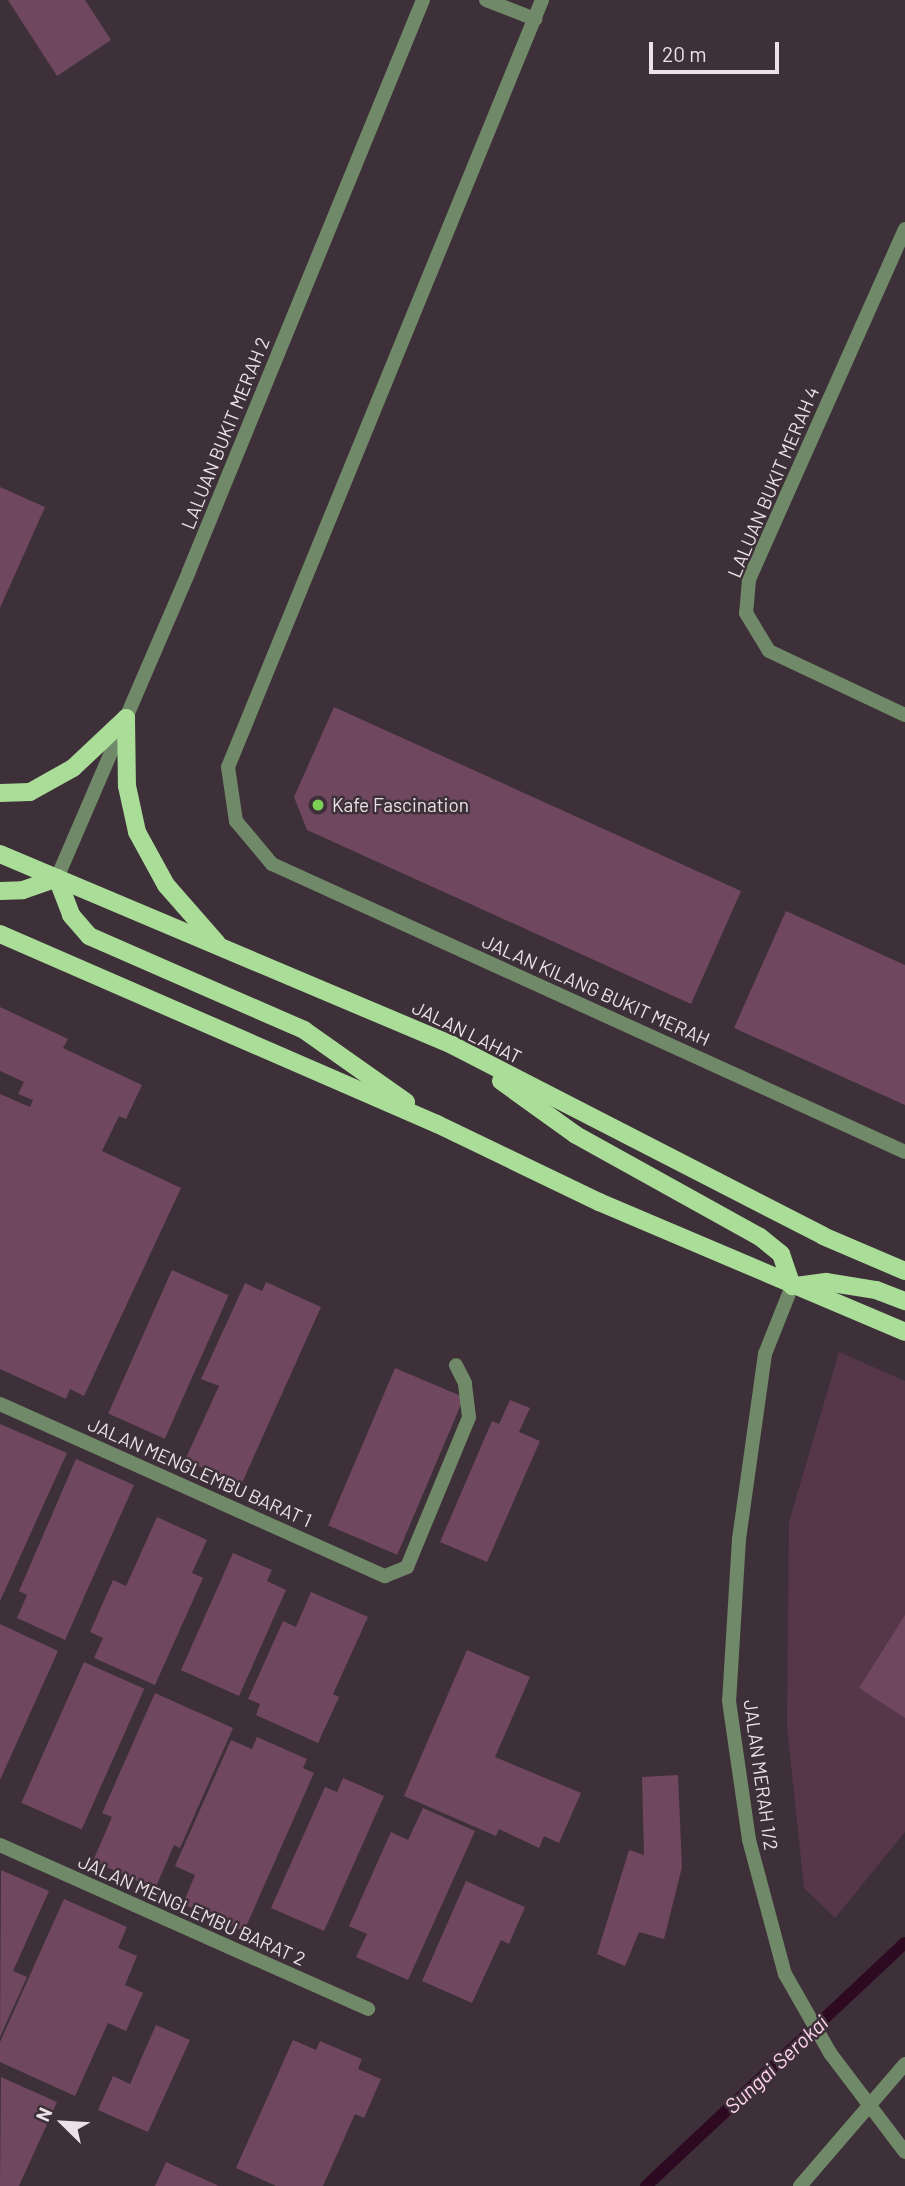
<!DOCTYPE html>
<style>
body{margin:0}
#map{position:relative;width:905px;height:2186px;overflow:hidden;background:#3e3038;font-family:Barlow,sans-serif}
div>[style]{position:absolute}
.green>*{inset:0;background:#56374a}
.stream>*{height:12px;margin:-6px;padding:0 6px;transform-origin:6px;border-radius:6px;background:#2d0a22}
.building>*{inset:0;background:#6f475f;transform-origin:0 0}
.minor>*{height:14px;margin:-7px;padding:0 7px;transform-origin:7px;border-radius:7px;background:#708968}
.tertiary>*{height:14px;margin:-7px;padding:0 7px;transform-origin:7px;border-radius:7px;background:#708968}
.primary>*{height:18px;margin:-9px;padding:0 9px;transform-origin:9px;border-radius:9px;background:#aadd98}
.dots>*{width:19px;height:19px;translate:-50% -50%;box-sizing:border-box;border:4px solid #3e3038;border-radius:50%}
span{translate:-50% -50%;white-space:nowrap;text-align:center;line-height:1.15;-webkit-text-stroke:5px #3e3038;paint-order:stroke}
.street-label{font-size:19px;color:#ebe2e7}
.poi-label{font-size:19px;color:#ebe2e7}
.left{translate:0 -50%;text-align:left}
.water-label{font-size:21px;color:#ffd4ec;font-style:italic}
.north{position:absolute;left:28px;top:2088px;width:70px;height:70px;-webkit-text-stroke:5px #3e3038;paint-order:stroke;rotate:294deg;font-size:19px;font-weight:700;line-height:28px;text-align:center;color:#ebe2e7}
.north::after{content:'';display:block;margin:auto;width:24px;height:32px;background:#ebe2e7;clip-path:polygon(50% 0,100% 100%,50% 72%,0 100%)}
.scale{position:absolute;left:649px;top:42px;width:130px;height:32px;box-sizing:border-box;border:4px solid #ebe2e7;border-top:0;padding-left:9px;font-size:21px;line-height:24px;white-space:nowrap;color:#ebe2e7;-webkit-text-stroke:5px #3e3038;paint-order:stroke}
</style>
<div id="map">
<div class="green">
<div style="clip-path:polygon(839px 1352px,905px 1381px,905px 1832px,835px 1918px,804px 1888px,787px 1726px,789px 1522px)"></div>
</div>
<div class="stream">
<div style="left:646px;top:2186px;width:355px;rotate:-43.2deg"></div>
</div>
<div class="building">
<div style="clip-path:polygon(8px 0,85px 0,111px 40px,57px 76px)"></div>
<div style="clip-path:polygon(0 487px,45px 507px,0 608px)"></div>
<div style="clip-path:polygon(334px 707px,741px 891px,691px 1004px,307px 830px,294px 797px)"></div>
<div style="clip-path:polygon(786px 911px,905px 965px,905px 1105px,734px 1028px)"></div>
<div style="clip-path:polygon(0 1007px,68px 1039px,63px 1048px,142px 1085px,126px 1119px,119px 1116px,102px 1151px,181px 1188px,84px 1396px,70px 1389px,66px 1399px,0 1369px,0 1094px,30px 1107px,33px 1100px,18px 1094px,24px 1082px,0 1071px)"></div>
<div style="left:172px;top:1270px;width:62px;height:157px;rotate:24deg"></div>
<div style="clip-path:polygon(266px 1282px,321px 1307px,241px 1485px,185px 1460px,219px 1386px,201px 1379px,245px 1283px,262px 1291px)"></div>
<div style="left:395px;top:1368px;width:75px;height:171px;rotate:23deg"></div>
<div style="clip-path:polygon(510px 1400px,530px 1408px,519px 1432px,540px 1441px,487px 1562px,440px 1542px,492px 1421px,499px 1424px)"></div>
<div style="clip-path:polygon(0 1424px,67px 1453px,0 1601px)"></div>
<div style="clip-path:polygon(76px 1459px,134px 1485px,65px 1640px,17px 1618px,27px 1595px,19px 1591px)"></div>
<div style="clip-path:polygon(157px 1517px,207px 1540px,192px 1573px,203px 1578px,155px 1685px,94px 1658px,103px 1638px,90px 1632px,113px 1580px,126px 1586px)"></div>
<div style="clip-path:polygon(233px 1553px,272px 1570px,267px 1581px,286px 1590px,239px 1696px,181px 1670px)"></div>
<div style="clip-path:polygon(311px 1592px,368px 1617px,333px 1694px,339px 1697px,318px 1743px,256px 1715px,260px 1704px,248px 1699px,283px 1621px,296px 1627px)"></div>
<div style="clip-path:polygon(905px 1615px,905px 1718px,859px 1688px)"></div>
<div style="clip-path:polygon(0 1624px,58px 1651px,0 1780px)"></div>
<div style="clip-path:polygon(467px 1650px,530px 1677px,495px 1757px,581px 1793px,559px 1843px,544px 1836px,539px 1848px,499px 1829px,496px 1836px,404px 1796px)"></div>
<div style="left:84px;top:1662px;width:66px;height:154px;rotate:24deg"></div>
<div style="clip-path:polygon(155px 1693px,233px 1728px,180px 1848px,174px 1845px,155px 1889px,93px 1861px,112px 1817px,102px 1813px)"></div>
<div style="clip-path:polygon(257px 1737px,307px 1759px,303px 1768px,314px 1773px,244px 1931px,183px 1904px,195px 1875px,175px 1866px,231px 1740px,252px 1749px)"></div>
<div style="clip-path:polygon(678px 1775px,682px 1867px,664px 1939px,639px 1932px,625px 1966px,597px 1954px,629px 1850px,644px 1855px,642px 1777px)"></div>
<div style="clip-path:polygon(343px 1778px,384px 1796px,324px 1931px,271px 1908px,325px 1787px,337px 1792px)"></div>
<div style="clip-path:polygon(423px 1808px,475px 1831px,408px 1980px,356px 1957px,367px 1934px,349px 1926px,391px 1832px,408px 1840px)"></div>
<div style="clip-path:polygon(1px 1870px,49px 1891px,13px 1971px,27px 1977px,0 2037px)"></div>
<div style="clip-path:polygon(466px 1881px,525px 1907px,509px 1944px,501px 1940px,472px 2003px,422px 1981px)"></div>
<div style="clip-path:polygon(64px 1899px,127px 1927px,118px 1948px,137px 1956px,125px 1985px,143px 1993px,126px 2031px,108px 2023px,75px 2096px,0 2062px,0 2042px)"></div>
<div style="clip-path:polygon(156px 2025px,190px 2040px,148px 2132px,98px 2110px,113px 2076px,130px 2084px)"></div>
<div style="clip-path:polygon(293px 2040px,316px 2050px,320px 2041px,362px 2059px,358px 2069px,381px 2079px,364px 2118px,355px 2114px,323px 2186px,276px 2186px,236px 2168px)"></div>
<div style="clip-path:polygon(1px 2077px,57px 2102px,19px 2186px,0 2186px)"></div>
<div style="clip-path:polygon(166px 2162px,219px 2186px,155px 2186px)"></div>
</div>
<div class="minor">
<div style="left:486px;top:0;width:53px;rotate:21.2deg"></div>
<div style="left:542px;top:0;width:829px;rotate:112.26deg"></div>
<div style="left:228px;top:767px;width:55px;rotate:81.6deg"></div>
<div style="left:236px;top:821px;width:56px;rotate:50.1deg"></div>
<div style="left:272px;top:864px;width:695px;rotate:24.46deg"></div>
<div style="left:905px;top:229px;width:384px;rotate:114deg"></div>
<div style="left:749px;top:580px;width:33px;rotate:95deg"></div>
<div style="left:746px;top:613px;width:44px;rotate:58.8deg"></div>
<div style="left:769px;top:651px;width:150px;rotate:25.2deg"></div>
<div style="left:792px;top:1286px;width:73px;rotate:111.7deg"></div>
<div style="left:765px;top:1354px;width:187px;rotate:98deg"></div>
<div style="left:739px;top:1539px;width:162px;rotate:93.5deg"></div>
<div style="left:729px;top:1701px;width:140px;rotate:81.8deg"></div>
<div style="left:749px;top:1840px;width:139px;rotate:75deg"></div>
<div style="left:785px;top:1974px;width:91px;rotate:60.3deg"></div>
<div style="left:830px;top:2053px;width:124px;rotate:52.9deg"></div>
<div style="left:0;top:1404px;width:422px;rotate:24.1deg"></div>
<div style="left:385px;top:1576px;width:24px;rotate:-22deg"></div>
<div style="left:407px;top:1567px;width:162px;rotate:-67.5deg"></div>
<div style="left:469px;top:1417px;width:34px;rotate:-97deg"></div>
<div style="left:465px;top:1383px;width:20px;rotate:-117deg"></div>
<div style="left:0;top:1845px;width:403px;rotate:24deg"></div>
<div style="left:800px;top:2186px;width:161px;rotate:-49.3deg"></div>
</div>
<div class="tertiary">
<div style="left:57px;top:878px;width:334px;rotate:-66.7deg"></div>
<div style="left:189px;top:571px;width:617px;rotate:-67.72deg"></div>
</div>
<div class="primary">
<div style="left:126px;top:718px;width:68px;rotate:89.2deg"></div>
<div style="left:127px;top:786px;width:47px;rotate:77.7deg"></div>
<div style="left:137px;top:832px;width:60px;rotate:61.3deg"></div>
<div style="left:166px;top:885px;width:77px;rotate:48.7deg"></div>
<div style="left:0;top:793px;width:30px;rotate:-2deg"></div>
<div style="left:30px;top:792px;width:49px;rotate:-29.2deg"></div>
<div style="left:73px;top:768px;width:73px;rotate:-43.3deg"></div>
<div style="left:0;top:854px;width:491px;rotate:22.9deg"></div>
<div style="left:452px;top:1045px;width:417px;rotate:27.2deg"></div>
<div style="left:823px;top:1236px;width:89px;rotate:23.1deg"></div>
<div style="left:57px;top:878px;width:40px;rotate:69deg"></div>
<div style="left:71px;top:915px;width:28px;rotate:49deg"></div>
<div style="left:89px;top:936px;width:235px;rotate:23.6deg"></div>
<div style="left:304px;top:1030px;width:125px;rotate:35.2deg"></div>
<div style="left:0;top:891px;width:23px;rotate:-2deg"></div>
<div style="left:23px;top:890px;width:36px;rotate:-19deg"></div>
<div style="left:0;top:934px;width:477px;rotate:23.5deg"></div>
<div style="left:437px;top:1124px;width:180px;rotate:25.7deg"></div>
<div style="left:599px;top:1202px;width:332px;rotate:23deg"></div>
<div style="left:501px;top:1081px;width:92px;rotate:35.8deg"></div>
<div style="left:576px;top:1135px;width:210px;rotate:29deg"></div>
<div style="left:760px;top:1237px;width:27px;rotate:39deg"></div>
<div style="left:781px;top:1254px;width:34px;rotate:71deg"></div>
<div style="left:796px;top:1286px;width:30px;rotate:-8deg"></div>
<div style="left:826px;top:1282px;width:51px;rotate:9.1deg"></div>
<div style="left:876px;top:1290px;width:31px;rotate:21deg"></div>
</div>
<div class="dots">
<div style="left:318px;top:805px;background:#7ad156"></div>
</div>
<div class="street-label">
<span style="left:225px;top:433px;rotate:-68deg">LALUAN BUKIT MERAH 2</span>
<span style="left:773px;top:482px;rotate:-67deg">LALUAN BUKIT MERAH 4</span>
<span style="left:596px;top:990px;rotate:24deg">JALAN KILANG BUKIT MERAH</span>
<span style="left:467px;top:1032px;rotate:26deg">JALAN LAHAT</span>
<span style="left:200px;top:1472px;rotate:24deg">JALAN MENGLEMBU BARAT 1</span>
<span style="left:761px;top:1775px;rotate:82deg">JALAN MERAH 1/2</span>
<span style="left:192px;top:1910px;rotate:24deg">JALAN MENGLEMBU BARAT 2</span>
</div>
<div class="poi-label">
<span class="left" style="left:332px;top:805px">Kafe Fascination</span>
</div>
<div class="water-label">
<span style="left:776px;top:2064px;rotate:-43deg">Sungai Serokai</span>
</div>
<div class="north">N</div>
<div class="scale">20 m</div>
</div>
